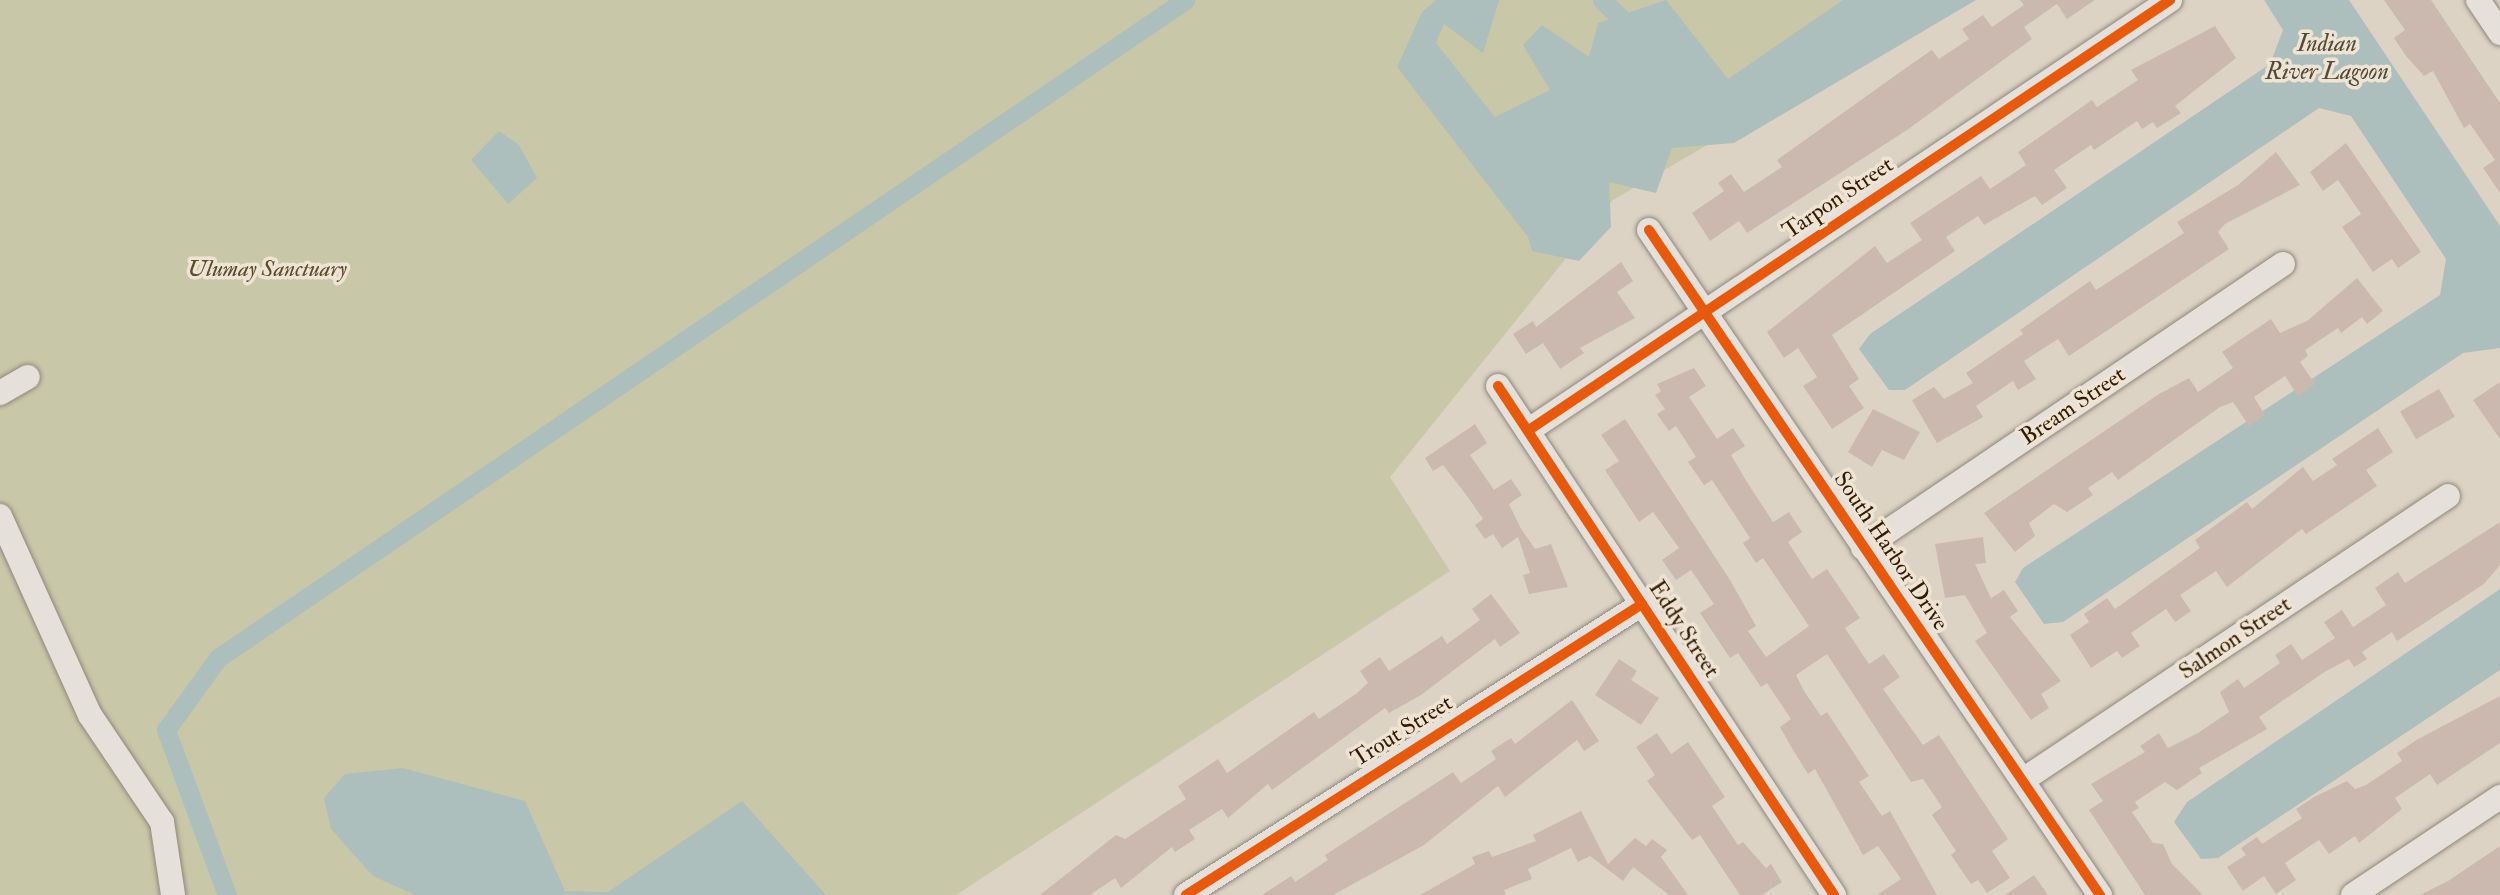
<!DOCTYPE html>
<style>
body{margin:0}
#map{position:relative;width:2500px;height:895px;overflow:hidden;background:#ddd3c5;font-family:"IM FELL Double Pica",serif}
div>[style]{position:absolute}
.green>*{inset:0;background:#c8c7a7}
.water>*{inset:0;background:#adbfbc}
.canal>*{height:19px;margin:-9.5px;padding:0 9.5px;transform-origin:9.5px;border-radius:9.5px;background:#adbfbc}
.building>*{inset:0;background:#cbb9af;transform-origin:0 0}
.roads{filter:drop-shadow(0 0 2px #8f877b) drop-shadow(0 0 2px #8f877b)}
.minor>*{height:24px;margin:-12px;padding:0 12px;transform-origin:12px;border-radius:12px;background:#e5e0d9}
.cycleway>*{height:10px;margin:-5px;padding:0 5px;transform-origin:5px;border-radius:5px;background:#e8590c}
span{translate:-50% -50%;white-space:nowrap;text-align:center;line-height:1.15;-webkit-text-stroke:7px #efe4d3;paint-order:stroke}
.street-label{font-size:23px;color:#301b02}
.park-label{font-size:23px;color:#584c2c;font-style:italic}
.water-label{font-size:24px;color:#504a39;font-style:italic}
</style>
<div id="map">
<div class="green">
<div style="clip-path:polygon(0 0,1956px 0,1613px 200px,1390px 477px,1450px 571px,956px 895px,0 895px)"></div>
</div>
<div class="water">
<div style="clip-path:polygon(1436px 0,1499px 0,1483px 53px,1444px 24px,1436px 43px,1495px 117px,1550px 90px,1523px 45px,1542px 25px,1589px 57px,1598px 23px,1666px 0,1728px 79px,1843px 0,1976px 0,1734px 143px,1672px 148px,1656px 193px,1609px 182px,1611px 227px,1579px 261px,1532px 251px,1528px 237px,1397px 67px,1422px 12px)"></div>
<div style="clip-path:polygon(2264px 0,2349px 0,2500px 226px,2500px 348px,2463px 353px,2063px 622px,2044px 624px,2015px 582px,2023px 568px,2440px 295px,2446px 259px,2351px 116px,2319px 108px,1905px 390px,1889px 390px,1859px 349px,1870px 334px,2270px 64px,2283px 30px)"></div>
<div style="clip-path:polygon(499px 131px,519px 145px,537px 178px,508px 204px,471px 160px)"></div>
<div style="clip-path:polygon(2500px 589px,2500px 670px,2218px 858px,2201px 859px,2174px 822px,2187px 802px)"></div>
<div style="clip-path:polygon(403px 768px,525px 801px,565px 891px,608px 892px,742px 801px,826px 895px,415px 895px,373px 876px,331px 829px,324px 798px,345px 774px)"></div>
</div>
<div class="canal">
<div style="left:1602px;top:0;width:45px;rotate:44.1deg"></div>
<div style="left:227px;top:895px;width:176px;rotate:-110.3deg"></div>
<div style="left:166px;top:730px;width:89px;rotate:-54.2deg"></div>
<div style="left:218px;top:658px;width:1170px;rotate:-34.23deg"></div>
</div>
<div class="building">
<div style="clip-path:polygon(2020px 0,2095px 0,2067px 19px,2057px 4px,2024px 27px,2032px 39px,1907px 130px,1747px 233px,1739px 221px,1710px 241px,1692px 213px,1724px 191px,1718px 183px,1731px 174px,1744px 192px,1782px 167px,1777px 160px,1910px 65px,1932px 50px,1939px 59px,1969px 39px,1962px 29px,1983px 15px,1992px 27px,2024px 5px)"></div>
<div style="clip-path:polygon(2384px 0,2431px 0,2500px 103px,2500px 193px,2483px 168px,2495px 160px,2470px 124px,2464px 128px,2433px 71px,2424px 76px,2406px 56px,2394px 38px,2405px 30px)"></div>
<div style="clip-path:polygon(2215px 26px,2236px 58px,2175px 106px,2181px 113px,2157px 128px,2153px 122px,2142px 129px,2137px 121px,2094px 150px,2091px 145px,2054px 170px,2067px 188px,2042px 205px,2035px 196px,1984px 225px,1978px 216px,1946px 237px,1955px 251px,1832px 335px,1859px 379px,1849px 386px,1864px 408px,1832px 429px,1803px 386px,1817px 377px,1798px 348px,1784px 358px,1767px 332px,1875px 246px,1887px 263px,1922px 240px,1910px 223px,1981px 176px,1990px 189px,2026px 165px,2018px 152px,2092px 100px,2097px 107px,2138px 80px,2131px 70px)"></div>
<div style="clip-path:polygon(2346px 143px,2421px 252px,2398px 268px,2392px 259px,2373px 272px,2342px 227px,2361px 214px,2338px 180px,2323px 191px,2310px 172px)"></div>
<div style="clip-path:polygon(2276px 152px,2300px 185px,2225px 224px,2218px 232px,2229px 249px,2069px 356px,2058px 339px,2024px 361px,2036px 379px,2018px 390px,2013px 381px,1976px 406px,1983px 417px,1937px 443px,1912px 400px,1934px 387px,1944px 399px,1973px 383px,1966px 373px,2023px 334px,2020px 330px,2090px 281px,2096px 290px,2184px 233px,2177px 222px,2238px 185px)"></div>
<div style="clip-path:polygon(1621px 262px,1633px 281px,1617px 292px,1635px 318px,1580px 348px,1584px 353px,1560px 369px,1543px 343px,1526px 354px,1513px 334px,1533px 321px,1536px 327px)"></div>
<div style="clip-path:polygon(2357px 278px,2383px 311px,2367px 324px,2362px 317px,2341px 333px,2338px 328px,2305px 350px,2308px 356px,2300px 362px,2315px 384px,2298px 396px,2285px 376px,2254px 397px,2265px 415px,2249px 426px,2233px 402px,2220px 407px,2118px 480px,2112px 472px,2088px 488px,2093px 495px,2067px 512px,2054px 504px,2029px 523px,2035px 536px,2015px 552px,1984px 513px,2159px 394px,2189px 378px,2198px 392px,2233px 368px,2222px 352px,2271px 319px,2280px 333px,2307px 321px)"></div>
<div style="clip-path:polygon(1694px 368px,1706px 386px,1689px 397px,1717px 439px,1733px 428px,1745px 446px,1731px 455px,1747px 482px,1773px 522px,1789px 512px,1802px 532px,1788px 542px,1812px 579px,1827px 569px,1860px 618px,1845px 628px,1869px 664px,1884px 654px,1900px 677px,1883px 689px,1923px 745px,1939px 735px,2008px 839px,1992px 851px,2010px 878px,1987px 893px,1978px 880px,1971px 884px,1951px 855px,1956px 851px,1932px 815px,1942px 807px,1923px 779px,1911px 782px,1827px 654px,1796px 675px,1804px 691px,1821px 716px,1827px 712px,1869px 776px,1859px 782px,1882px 816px,1890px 811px,1937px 895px,1877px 895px,1901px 879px,1878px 846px,1863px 855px,1815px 769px,1808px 774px,1793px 750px,1780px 727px,1791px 719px,1767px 683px,1761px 687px,1738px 653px,1730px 658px,1700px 613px,1714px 604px,1691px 570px,1676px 580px,1662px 560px,1679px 548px,1653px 512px,1639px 522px,1605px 470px,1619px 461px,1601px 435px,1625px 419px,1730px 580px,1756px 626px,1748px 631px,1766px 657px,1809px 626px,1763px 558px,1756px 563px,1743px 543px,1750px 538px,1712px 480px,1704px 485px,1688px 462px,1696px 457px,1676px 426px,1669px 431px,1657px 414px,1665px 409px,1655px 395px,1661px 391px,1657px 384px)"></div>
<div style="clip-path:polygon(2500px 382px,2500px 439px,2473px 400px)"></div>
<div style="left:2439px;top:389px;width:32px;height:45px;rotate:60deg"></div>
<div style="clip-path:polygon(1873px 409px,1920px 432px,1904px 460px,1882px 450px,1872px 467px,1848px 452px)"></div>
<div style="clip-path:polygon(1475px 424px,1487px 443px,1470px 455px,1494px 490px,1511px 479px,1522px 495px,1509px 504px,1520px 527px,1535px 549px,1551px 544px,1568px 587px,1529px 594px,1523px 575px,1530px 573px,1518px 537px,1502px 548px,1493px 534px,1485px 539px,1475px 525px,1483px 519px,1467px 496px,1443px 465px,1433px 471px,1425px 458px)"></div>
<div style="clip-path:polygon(2378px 428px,2393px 452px,2366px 470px,2377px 486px,2306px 534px,2302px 529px,2227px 587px,2216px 571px,2180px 595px,2191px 611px,2175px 622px,2166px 609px,2131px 633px,2140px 646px,2122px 658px,2117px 651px,2091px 668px,2070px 635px,2089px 622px,2084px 614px,2107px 598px,2115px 609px,2200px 548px,2195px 540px,2232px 513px,2247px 502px,2252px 509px,2303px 467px,2313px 481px,2337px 465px,2332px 459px)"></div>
<div style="clip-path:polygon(2500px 522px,2500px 565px,2484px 584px,2397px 641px,2392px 632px,2362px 652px,2367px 659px,2354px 667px,2349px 659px,2326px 671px,2259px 717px,2267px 729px,2199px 768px,2202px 773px,2177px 790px,2165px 782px,2135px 802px,2139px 808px,2132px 812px,2153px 843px,2163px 844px,2172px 864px,2203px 895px,2145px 895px,2089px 810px,2103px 801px,2091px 784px,2145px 752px,2140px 746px,2159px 733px,2168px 748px,2198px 733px,2229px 712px,2220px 692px,2238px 679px,2244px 688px,2280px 663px,2275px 655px,2291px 644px,2302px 660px,2335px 638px,2324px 622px,2342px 610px,2353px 627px,2386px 605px,2375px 588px,2398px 572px,2405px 583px)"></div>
<div style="clip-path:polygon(1983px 537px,1986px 563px,1975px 564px,1991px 598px,2004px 590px,2018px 611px,2010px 617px,2061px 681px,2041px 694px,2049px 708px,2031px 720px,1975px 641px,1987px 633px,1965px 595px,1945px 598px,1935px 544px)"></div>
<div style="clip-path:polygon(1491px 594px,1520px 633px,1500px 647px,1495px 639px,1421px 695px,1389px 713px,1385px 708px,1272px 790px,1268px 784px,1228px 818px,1222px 809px,1189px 830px,1195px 839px,1175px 852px,1172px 847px,1121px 888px,1115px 878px,1090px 895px,1040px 895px,1116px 835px,1125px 839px,1186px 799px,1178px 786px,1218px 759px,1227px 773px,1314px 712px,1319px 719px,1357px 693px,1368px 683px,1360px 671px,1380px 657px,1389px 671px,1442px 636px,1447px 644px,1480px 620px,1472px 609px)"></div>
<div style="clip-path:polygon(1619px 659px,1637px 671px,1631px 680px,1659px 698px,1641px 725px,1595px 695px)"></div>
<div style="clip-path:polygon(2500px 696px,2500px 743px,2437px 785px,2430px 774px,2395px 798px,2402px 809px,2359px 843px,2355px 836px,2329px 854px,2319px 840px,2285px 863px,2296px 880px,2276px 894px,2264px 876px,2243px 891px,2227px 867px,2246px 855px,2241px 848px,2257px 837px,2262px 844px,2302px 818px,2296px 809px,2314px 797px,2347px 781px,2355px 789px,2366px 785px,2402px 761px,2397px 753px,2418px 739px)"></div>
<div style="clip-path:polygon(1572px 700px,1599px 741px,1584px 751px,1577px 740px,1505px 797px,1498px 786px,1424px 845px,1333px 895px,1262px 895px,1291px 876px,1295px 882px,1328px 860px,1325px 855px,1453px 772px,1461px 783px,1496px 759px,1491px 751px,1511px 738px,1515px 744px)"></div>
<div style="clip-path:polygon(1657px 733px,1671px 754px,1688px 742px,1725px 797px,1712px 806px,1738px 845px,1743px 842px,1766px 868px,1771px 864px,1782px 882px,1762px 895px,1740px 895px,1700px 835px,1692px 840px,1647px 781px,1655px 775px,1636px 747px)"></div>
<div style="clip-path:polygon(1581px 811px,1608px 864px,1635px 838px,1646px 846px,1652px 839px,1667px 850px,1661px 857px,1688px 895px,1669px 895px,1633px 867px,1623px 881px,1590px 856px,1578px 862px,1571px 848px,1528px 869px,1532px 879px,1504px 890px,1506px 895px,1420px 895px,1475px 864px,1472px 857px,1489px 851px,1492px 857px,1536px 841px,1533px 835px)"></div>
<div style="clip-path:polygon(2500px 846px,2500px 895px,2420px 895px,2448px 881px)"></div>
<div style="clip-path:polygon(2034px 875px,2048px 895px,2005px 895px)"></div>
</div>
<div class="roads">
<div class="minor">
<div style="left:2478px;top:0;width:40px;rotate:56deg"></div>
<div style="left:1649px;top:230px;width:804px;rotate:55.86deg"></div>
<div style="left:1498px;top:386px;width:610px;rotate:56.57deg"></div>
<div style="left:0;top:393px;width:32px;rotate:-30deg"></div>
<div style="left:1529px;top:430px;width:772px;rotate:-33.85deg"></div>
<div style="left:0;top:516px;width:218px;rotate:65.7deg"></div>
<div style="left:90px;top:715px;width:129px;rotate:56.1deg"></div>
<div style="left:162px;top:822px;width:74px;rotate:81.4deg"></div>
<div style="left:1863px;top:548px;width:507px;rotate:-34.07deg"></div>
<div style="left:2023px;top:780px;width:511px;rotate:-33.75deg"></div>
<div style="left:1186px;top:895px;width:541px;rotate:-32.54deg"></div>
<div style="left:2353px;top:895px;width:177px;rotate:-33.7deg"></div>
</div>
</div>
<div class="cycleway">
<div style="left:1649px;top:230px;width:804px;rotate:55.86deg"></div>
<div style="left:1498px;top:386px;width:610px;rotate:56.57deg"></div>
<div style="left:1529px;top:430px;width:772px;rotate:-33.85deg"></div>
<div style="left:1186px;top:895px;width:541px;rotate:-32.54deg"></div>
</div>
<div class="street-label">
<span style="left:1838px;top:198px;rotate:-34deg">Tarpon Street</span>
<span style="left:2073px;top:406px;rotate:-34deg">Bream Street</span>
<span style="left:1891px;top:551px;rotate:56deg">South Harbor Drive</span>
<span style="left:1684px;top:629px;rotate:57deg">Eddy Street</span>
<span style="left:2235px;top:638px;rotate:-34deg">Salmon Street</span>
<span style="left:1402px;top:731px;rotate:-32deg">Trout Street</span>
</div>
<div class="park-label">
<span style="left:267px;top:269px">Ulumay Sanctuary</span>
</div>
<div class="water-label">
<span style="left:2327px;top:58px">Indian<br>River Lagoon</span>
</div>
</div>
